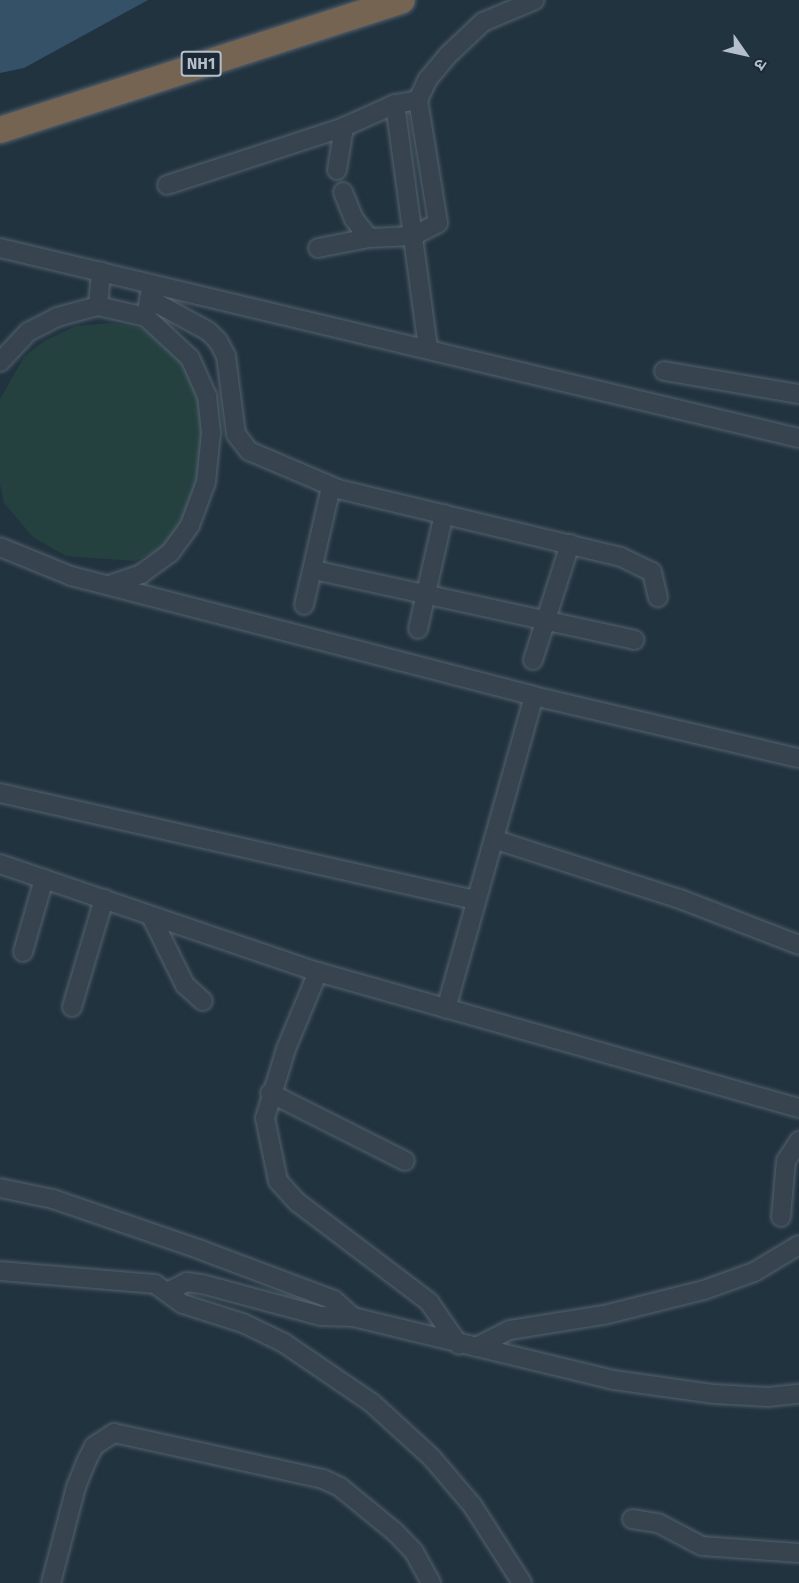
<!DOCTYPE html>
<meta charset="utf-8">
<style>
body{margin:0}
#map{position:relative;width:799px;height:1583px;overflow:hidden;background:#223340;font-family:"Fira Sans","Noto Sans Devanagari",sans-serif}
div>[style]{position:absolute}
.green>*{inset:0;background:#244140}
.water>*{inset:0;background:#355168}
.roads{filter:drop-shadow(0 0 2px #55626e) drop-shadow(0 0 2px #55626e)}
.minor>*{height:18px;margin:-9px;padding:0 9px;transform-origin:9px;border-radius:9px;background:#374450}
.highway>*{height:26px;margin:-13px;padding:0 13px;transform-origin:13px;border-radius:13px;background:#766453}
span{translate:-50% -50%;white-space:nowrap;text-align:center;line-height:1.15;-webkit-text-stroke:5px #1c2935;paint-order:stroke}
.shield-label span{padding:2px 4px;background:#1c2935;border:2px solid;border-radius:4px;-webkit-text-stroke-width:0}
.shield-label{font-size:16px;color:#b3bfcb;font-weight:700}
.north{position:absolute;left:715px;top:24px;width:60px;height:60px;-webkit-text-stroke:4px #1c2935;paint-order:stroke;rotate:124deg;font-size:16px;font-weight:700;line-height:24px;text-align:center;color:#b3bfcb}
.north::after{content:'';display:block;margin:auto;width:21px;height:27px;background:#b3bfcb;clip-path:polygon(50% 0,100% 100%,50% 72%,0 100%)}
</style>
<div id="map">
<div class="green">
<div style="clip-path:polygon(112px 323px,145px 329px,170px 348px,200px 392px,204px 425px,197px 500px,170px 544px,135px 561px,66px 556px,33px 537px,4px 503px,0 484px,0 399px,24px 357px,44px 341px,76px 326px)"></div>
</div>
<div class="water">
<div style="clip-path:polygon(0 0,148px 0,24px 68px,0 73px)"></div>
</div>
<div class="roads">
<div class="minor">
<div style="left:418px;top:100px;width:23px;rotate:-65deg"></div>
<div style="left:428px;top:79px;width:30px;rotate:-50deg"></div>
<div style="left:447px;top:56px;width:50px;rotate:-43.4deg"></div>
<div style="left:483px;top:22px;width:56px;rotate:-22.9deg"></div>
<div style="left:337px;top:170px;width:44px;rotate:-80.8deg"></div>
<div style="left:344px;top:127px;width:56px;rotate:-24.3deg"></div>
<div style="left:395px;top:104px;width:245px;rotate:82.3deg"></div>
<div style="left:167px;top:185px;width:186px;rotate:-18.1deg"></div>
<div style="left:343px;top:192px;width:29px;rotate:68deg"></div>
<div style="left:354px;top:219px;width:24px;rotate:52deg"></div>
<div style="left:369px;top:238px;width:44px;rotate:-2.6deg"></div>
<div style="left:413px;top:236px;width:28px;rotate:-27deg"></div>
<div style="left:438px;top:223px;width:125px;rotate:-99.2deg"></div>
<div style="left:418px;top:100px;width:23px;rotate:170deg"></div>
<div style="left:0;top:248px;width:821px;rotate:13.38deg"></div>
<div style="left:318px;top:248px;width:52px;rotate:-11.1deg"></div>
<div style="left:149px;top:299px;width:67px;rotate:28.5deg"></div>
<div style="left:208px;top:331px;width:14px;rotate:45deg"></div>
<div style="left:218px;top:341px;width:17px;rotate:62deg"></div>
<div style="left:226px;top:356px;width:79px;rotate:82.7deg"></div>
<div style="left:236px;top:434px;width:21px;rotate:53deg"></div>
<div style="left:249px;top:451px;width:97px;rotate:23.1deg"></div>
<div style="left:338px;top:489px;width:291px;rotate:13.5deg"></div>
<div style="left:621px;top:557px;width:34px;rotate:26deg"></div>
<div style="left:652px;top:572px;width:26px;rotate:77deg"></div>
<div style="left:98px;top:306px;width:49px;rotate:12.9deg"></div>
<div style="left:0;top:362px;width:41px;rotate:-47deg"></div>
<div style="left:28px;top:332px;width:33px;rotate:-27deg"></div>
<div style="left:57px;top:317px;width:42px;rotate:-15deg"></div>
<div style="left:98px;top:306px;width:35px;rotate:-85deg"></div>
<div style="left:664px;top:371px;width:137px;rotate:9.7deg"></div>
<div style="left:0;top:547px;width:77px;rotate:22.2deg"></div>
<div style="left:71px;top:576px;width:478px;rotate:14.5deg"></div>
<div style="left:534px;top:696px;width:272px;rotate:13.2deg"></div>
<div style="left:314px;top:570px;width:328px;rotate:12.3deg"></div>
<div style="left:112px;top:584px;width:31px;rotate:-19deg"></div>
<div style="left:141px;top:574px;width:36px;rotate:-36deg"></div>
<div style="left:170px;top:553px;width:34px;rotate:-54deg"></div>
<div style="left:190px;top:525px;width:46px;rotate:-69.6deg"></div>
<div style="left:206px;top:482px;width:49px;rotate:-84.2deg"></div>
<div style="left:211px;top:433px;width:37px;rotate:-96deg"></div>
<div style="left:207px;top:396px;width:42px;rotate:-114.1deg"></div>
<div style="left:190px;top:358px;width:60px;rotate:-137deg"></div>
<div style="left:146px;top:317px;width:28px;rotate:-80deg"></div>
<div style="left:304px;top:605px;width:121px;rotate:-77.1deg"></div>
<div style="left:418px;top:629px;width:118px;rotate:-77.3deg"></div>
<div style="left:533px;top:660px;width:122px;rotate:-72.3deg"></div>
<div style="left:0;top:793px;width:488px;rotate:12.7deg"></div>
<div style="left:496px;top:840px;width:193px;rotate:17.8deg"></div>
<div style="left:680px;top:899px;width:128px;rotate:21.1deg"></div>
<div style="left:0;top:864px;width:336px;rotate:18.8deg"></div>
<div style="left:318px;top:972px;width:500px;rotate:15.8deg"></div>
<div style="left:151px;top:916px;width:77px;rotate:63.8deg"></div>
<div style="left:185px;top:985px;width:24px;rotate:42deg"></div>
<div style="left:23px;top:952px;width:76px;rotate:-74deg"></div>
<div style="left:318px;top:972px;width:83px;rotate:112.6deg"></div>
<div style="left:286px;top:1049px;width:72px;rotate:106.9deg"></div>
<div style="left:265px;top:1118px;width:64px;rotate:78.3deg"></div>
<div style="left:278px;top:1181px;width:28px;rotate:48deg"></div>
<div style="left:297px;top:1202px;width:166px;rotate:37.1deg"></div>
<div style="left:429px;top:1302px;width:52px;rotate:55.1deg"></div>
<div style="left:72px;top:1007px;width:113px;rotate:-73.5deg"></div>
<div style="left:446px;top:1009px;width:325px;rotate:-74.3deg"></div>
<div style="left:270px;top:1093px;width:151px;rotate:26.7deg"></div>
<div style="left:0;top:1188px;width:54px;rotate:11.7deg"></div>
<div style="left:53px;top:1199px;width:157px;rotate:19deg"></div>
<div style="left:201px;top:1250px;width:142px;rotate:20.6deg"></div>
<div style="left:334px;top:1300px;width:25px;rotate:42deg"></div>
<div style="left:781px;top:1217px;width:56px;rotate:-84.9deg"></div>
<div style="left:786px;top:1161px;width:24px;rotate:-57deg"></div>
<div style="left:0;top:1271px;width:156px;rotate:4.8deg"></div>
<div style="left:155px;top:1284px;width:34px;rotate:36deg"></div>
<div style="left:183px;top:1304px;width:63px;rotate:17.6deg"></div>
<div style="left:243px;top:1323px;width:46px;rotate:26deg"></div>
<div style="left:284px;top:1343px;width:107px;rotate:34.3deg"></div>
<div style="left:372px;top:1403px;width:81px;rotate:42.5deg"></div>
<div style="left:432px;top:1458px;width:62px;rotate:49.6deg"></div>
<div style="left:472px;top:1505px;width:93px;rotate:57.3deg"></div>
<div style="left:169px;top:1291px;width:20px;rotate:-27deg"></div>
<div style="left:187px;top:1282px;width:15px;rotate:8deg"></div>
<div style="left:202px;top:1284px;width:123px;rotate:15.1deg"></div>
<div style="left:321px;top:1316px;width:32px;rotate:2deg"></div>
<div style="left:353px;top:1317px;width:268px;rotate:13.6deg"></div>
<div style="left:614px;top:1380px;width:101px;rotate:8deg"></div>
<div style="left:714px;top:1394px;width:54px;rotate:3.2deg"></div>
<div style="left:768px;top:1397px;width:31px;rotate:-6deg"></div>
<div style="left:476px;top:1347px;width:38px;rotate:-27deg"></div>
<div style="left:510px;top:1330px;width:95px;rotate:-9.1deg"></div>
<div style="left:604px;top:1315px;width:103px;rotate:-14deg"></div>
<div style="left:704px;top:1290px;width:53px;rotate:-19.8deg"></div>
<div style="left:754px;top:1272px;width:52px;rotate:-31deg"></div>
<div style="left:632px;top:1519px;width:26px;rotate:9deg"></div>
<div style="left:658px;top:1523px;width:50px;rotate:27.6deg"></div>
<div style="left:702px;top:1546px;width:97px;rotate:4.1deg"></div>
<div style="left:51px;top:1583px;width:99px;rotate:-75.4deg"></div>
<div style="left:76px;top:1487px;width:29px;rotate:-68deg"></div>
<div style="left:87px;top:1460px;width:16px;rotate:-63deg"></div>
<div style="left:94px;top:1446px;width:24px;rotate:-33deg"></div>
<div style="left:114px;top:1433px;width:214px;rotate:12.4deg"></div>
<div style="left:323px;top:1479px;width:19px;rotate:25deg"></div>
<div style="left:340px;top:1487px;width:71px;rotate:39.3deg"></div>
<div style="left:395px;top:1532px;width:28px;rotate:46deg"></div>
<div style="left:414px;top:1552px;width:35px;rotate:61deg"></div>
</div>
<div class="highway">
<div style="left:0;top:130px;width:422px;rotate:-17.9deg"></div>
</div>
</div>
<div class="shield-label">
<span style="left:201px;top:64px">NH1</span>
</div>
<div class="north">उ</div>
</div>
